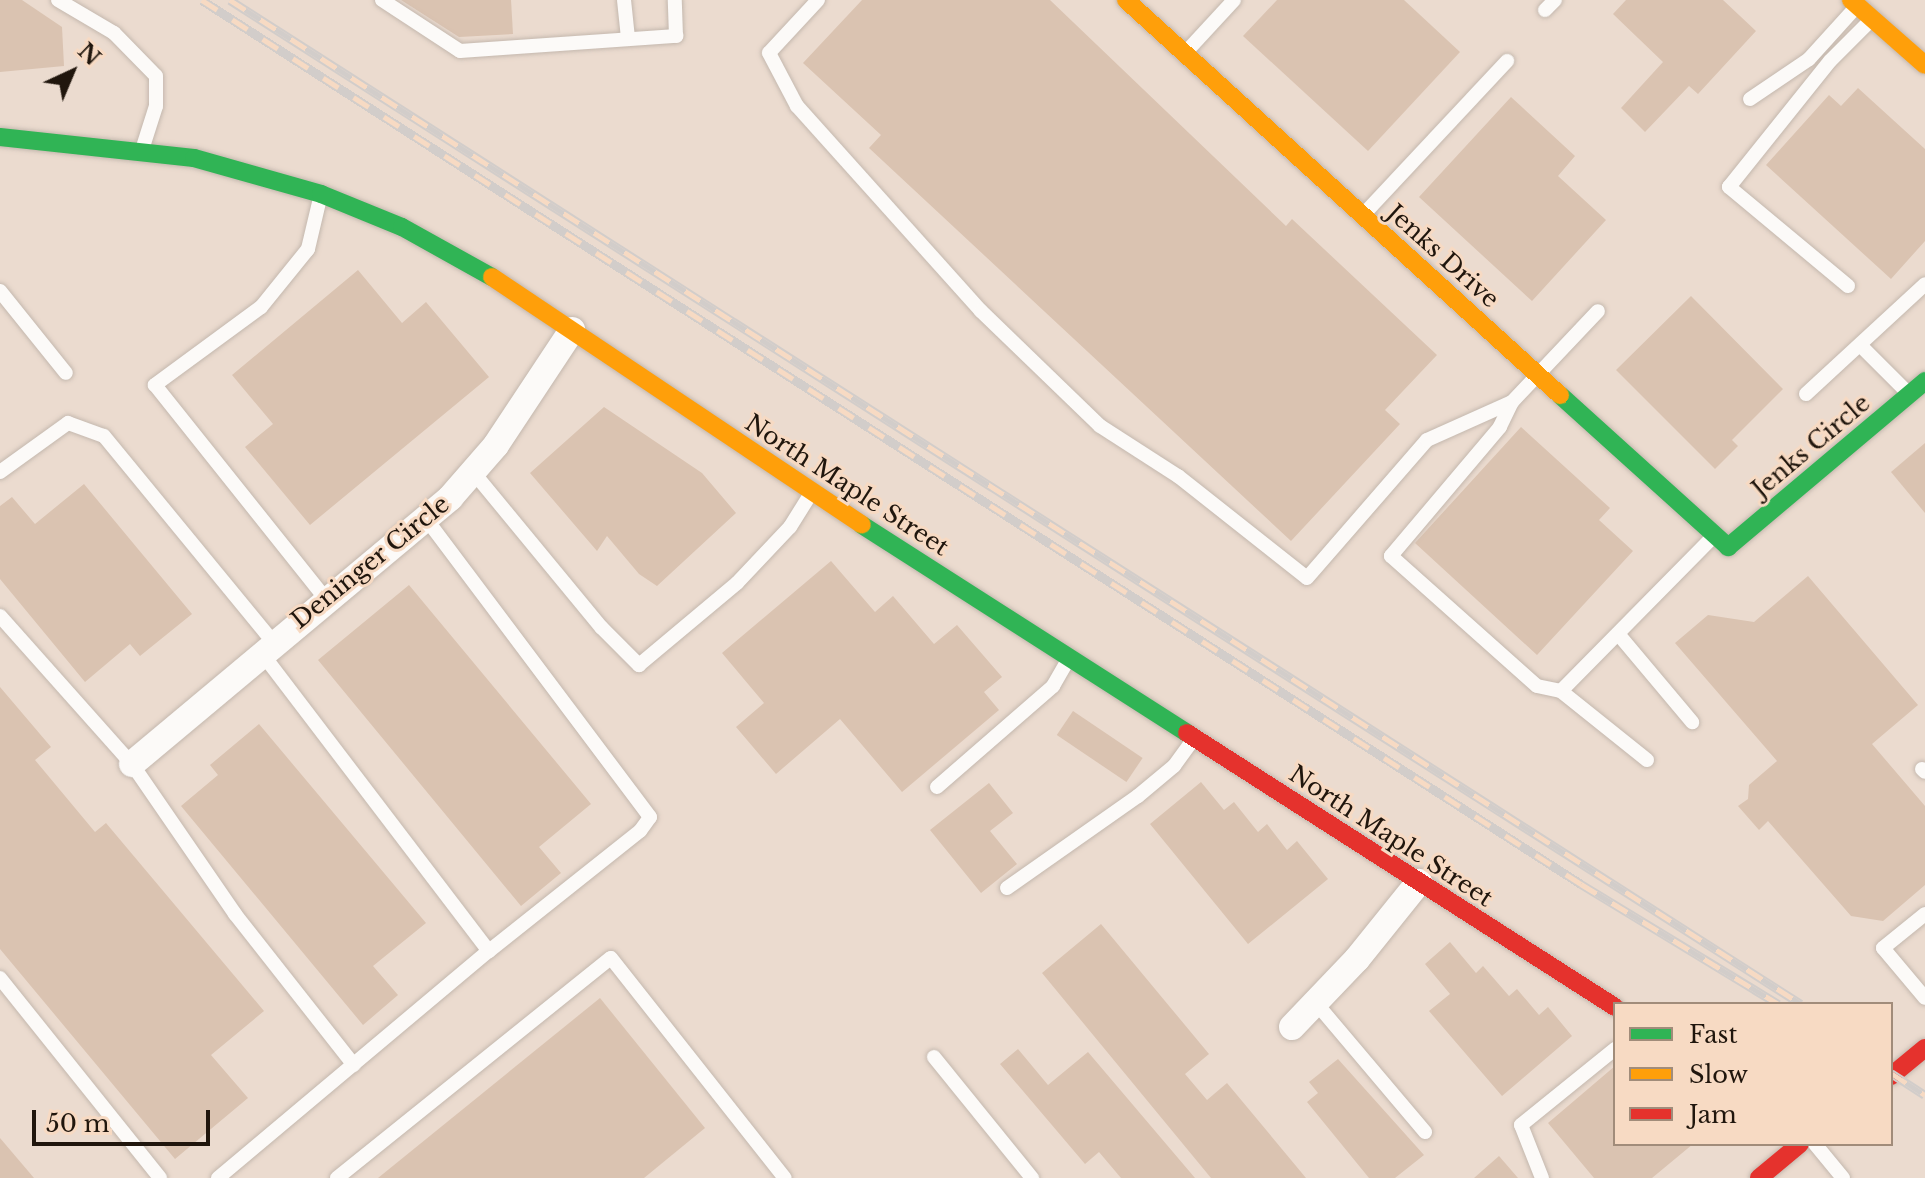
<!DOCTYPE html>
<style>
body{margin:0}
#map{position:relative;width:1925px;height:1178px;overflow:hidden;background:#ebdbcf;font-family:"Libre Baskerville",serif}
div>[style]{position:absolute}
.building>*{inset:0;background:#dac3b1;transform-origin:0 0}
.roads{filter:drop-shadow(0 0 2px #c4b8ae) drop-shadow(0 0 2px #c4b8ae)}
.lane>*{height:14px;margin:-7px;padding:0 7px;transform-origin:7px;border-radius:7px;background:#fcfaf8}
.street>*{height:26px;margin:-13px;padding:0 13px;transform-origin:13px;border-radius:13px;background:#fcfaf8}
.fast>*{height:18px;margin:-9px;padding:0 9px;transform-origin:9px;border-radius:9px;background:#30b455}
.slow>*{height:18px;margin:-9px;padding:0 9px;transform-origin:9px;border-radius:9px;background:#ff9f0a}
.jam>*{height:18px;margin:-9px;padding:0 9px;transform-origin:9px;border-radius:9px;background:#e5322d}
.rail>*{height:9px;margin-top:-4.5px;transform-origin:0;background:repeating-linear-gradient(90deg,#f7dac3 0 18px,#d2cdca 0 36px);box-sizing:border-box;border-block:2px solid #d2cdca}
span{translate:-50% -50%;white-space:nowrap;text-align:center;line-height:1.15;-webkit-text-stroke:6px #f7dac3;paint-order:stroke}
.street-label{font-size:24px;color:#20160d}
.legend{position:absolute;left:1613px;top:1002px;width:280px;height:144px;box-sizing:border-box;background:#f7dac3;border:2px solid #a18c7a;margin:0;padding:10px 14px;list-style:none;font-size:24px;color:#20160d}
.legend li{display:flex;align-items:center;gap:16px;height:40px}
.legend b{width:40px;border:2px solid #a18c7a}
.north{position:absolute;left:32px;top:32px;width:80px;height:80px;-webkit-text-stroke:6px #f7dac3;paint-order:stroke;rotate:44deg;font-size:22px;font-weight:700;line-height:32px;text-align:center;color:#20160d}
.north::after{content:'';display:block;margin:auto;width:28px;height:36px;background:#20160d;clip-path:polygon(50% 0,100% 100%,50% 72%,0 100%)}
.scale{position:absolute;left:32px;top:1110px;width:178px;height:36px;box-sizing:border-box;border:4px solid #20160d;border-top:0;padding-left:10px;font-size:24px;line-height:28px;white-space:nowrap;color:#20160d;-webkit-text-stroke:6px #f7dac3;paint-order:stroke}
</style>
<div id="map">
<div class="building">
<div style="clip-path:polygon(0 0,22px 0,62px 27px,64px 66px,0 72px)"></div>
<div style="clip-path:polygon(401px 0,511px 0,513px 34px,459px 37px)"></div>
<div style="clip-path:polygon(862px 0,1050px 0,1286px 226px,1292px 219px,1437px 355px,1385px 410px,1400px 424px,1291px 541px,869px 148px,881px 135px,803px 63px)"></div>
<div style="clip-path:polygon(1277px 0,1404px 0,1460px 52px,1368px 151px,1243px 36px)"></div>
<div style="clip-path:polygon(1626px 0,1723px 0,1756px 31px,1698px 94px,1689px 86px,1645px 132px,1621px 108px,1663px 62px,1613px 14px)"></div>
<div style="clip-path:polygon(1858px 88px,1925px 149px,1925px 241px,1891px 279px,1766px 165px,1829px 95px,1841px 106px)"></div>
<div style="clip-path:polygon(1511px 97px,1575px 156px,1558px 176px,1606px 220px,1532px 301px,1419px 197px)"></div>
<div style="clip-path:polygon(358px 270px,402px 323px,426px 302px,489px 377px,310px 525px,245px 447px,273px 424px,232px 375px)"></div>
<div style="clip-path:polygon(1691px 296px,1783px 389px,1732px 440px,1738px 446px,1715px 469px,1616px 370px)"></div>
<div style="clip-path:polygon(604px 407px,702px 473px,736px 513px,657px 586px,639px 574px,607px 536px,597px 551px,530px 473px)"></div>
<div style="clip-path:polygon(1521px 427px,1610px 508px,1599px 520px,1633px 551px,1537px 655px,1415px 543px)"></div>
<div style="clip-path:polygon(1925px 443px,1925px 513px,1891px 472px)"></div>
<div style="clip-path:polygon(84px 484px,192px 614px,140px 656px,130px 644px,85px 682px,0 579px,0 506px,12px 497px,35px 524px)"></div>
<div style="clip-path:polygon(831px 561px,875px 612px,893px 596px,934px 644px,957px 625px,1002px 677px,984px 692px,999px 710px,902px 792px,840px 719px,776px 774px,736px 727px,764px 703px,722px 653px)"></div>
<div style="clip-path:polygon(1808px 576px,1918px 705px,1872px 744px,1925px 806px,1925px 885px,1883px 921px,1851px 916px,1768px 821px,1759px 830px,1738px 806px,1748px 799px,1749px 785px,1777px 761px,1675px 643px,1708px 615px,1754px 622px)"></div>
<div style="clip-path:polygon(409px 585px,591px 804px,539px 847px,561px 873px,521px 906px,318px 660px)"></div>
<div style="clip-path:polygon(0 687px,51px 747px,35px 760px,95px 832px,106px 823px,264px 1011px,211px 1055px,248px 1098px,175px 1159px,0 949px)"></div>
<div style="left:1073px;top:711px;width:84px;height:29px;rotate:34deg"></div>
<div style="clip-path:polygon(259px 724px,426px 923px,373px 966px,398px 995px,363px 1025px,181px 806px,218px 775px,210px 765px)"></div>
<div style="clip-path:polygon(1201px 782px,1224px 810px,1234px 802px,1258px 832px,1267px 824px,1287px 850px,1297px 841px,1328px 879px,1248px 944px,1150px 824px)"></div>
<div style="clip-path:polygon(989px 783px,1013px 813px,990px 831px,1017px 864px,981px 893px,930px 830px)"></div>
<div style="clip-path:polygon(1101px 924px,1209px 1054px,1185px 1074px,1207px 1100px,1227px 1083px,1306px 1178px,1211px 1178px,1042px 973px)"></div>
<div style="clip-path:polygon(1450px 942px,1476px 973px,1483px 966px,1509px 996px,1517px 989px,1539px 1015px,1548px 1007px,1572px 1036px,1502px 1096px,1429px 1011px,1450px 994px,1425px 964px)"></div>
<div style="clip-path:polygon(600px 998px,705px 1128px,644px 1178px,378px 1178px)"></div>
<div style="clip-path:polygon(1018px 1049px,1048px 1085px,1088px 1052px,1195px 1178px,1121px 1178px,1099px 1152px,1085px 1164px,1000px 1064px)"></div>
<div style="clip-path:polygon(1338px 1059px,1424px 1155px,1395px 1178px,1369px 1178px,1307px 1102px,1318px 1093px,1309px 1082px)"></div>
<div style="clip-path:polygon(1615px 1066px,1615px 1144px,1693px 1144px,1652px 1178px,1594px 1178px,1548px 1123px)"></div>
<div style="clip-path:polygon(0 1138px,34px 1178px,0 1178px)"></div>
<div style="clip-path:polygon(1499px 1156px,1518px 1178px,1474px 1178px)"></div>
</div>
<div class="roads">
<div class="lane">
<div style="left:58px;top:0;width:65px;rotate:30.5deg"></div>
<div style="left:114px;top:33px;width:60px;rotate:45.7deg"></div>
<div style="left:156px;top:76px;width:30px;rotate:90deg"></div>
<div style="left:156px;top:106px;width:46px;rotate:107.7deg"></div>
<div style="left:382px;top:0;width:93px;rotate:33.2deg"></div>
<div style="left:460px;top:51px;width:217px;rotate:-4deg"></div>
<div style="left:676px;top:36px;width:36px;rotate:-92deg"></div>
<div style="left:624px;top:0;width:39px;rotate:84deg"></div>
<div style="left:818px;top:0;width:72px;rotate:132.8deg"></div>
<div style="left:769px;top:53px;width:60px;rotate:62.2deg"></div>
<div style="left:797px;top:106px;width:275px;rotate:48.1deg"></div>
<div style="left:981px;top:311px;width:165px;rotate:44deg"></div>
<div style="left:1100px;top:426px;width:93px;rotate:32.7deg"></div>
<div style="left:1178px;top:476px;width:164px;rotate:38.3deg"></div>
<div style="left:1307px;top:578px;width:183px;rotate:-49deg"></div>
<div style="left:1427px;top:440px;width:93px;rotate:-24.1deg"></div>
<div style="left:1512px;top:402px;width:125px;rotate:-46.6deg"></div>
<div style="left:1545px;top:10px;width:14px;rotate:-45deg"></div>
<div style="left:1185px;top:53px;width:72px;rotate:-47.2deg"></div>
<div style="left:1750px;top:99px;width:71px;rotate:-34.1deg"></div>
<div style="left:1809px;top:59px;width:72px;rotate:-47.8deg"></div>
<div style="left:321px;top:194px;width:57px;rotate:103.3deg"></div>
<div style="left:308px;top:249px;width:75px;rotate:129deg"></div>
<div style="left:261px;top:307px;width:132px;rotate:143.7deg"></div>
<div style="left:155px;top:385px;width:273px;rotate:51.4deg"></div>
<div style="left:1363px;top:215px;width:211px;rotate:-46.9deg"></div>
<div style="left:1848px;top:286px;width:155px;rotate:-140.2deg"></div>
<div style="left:1729px;top:187px;width:161px;rotate:-51.3deg"></div>
<div style="left:1830px;top:61px;width:59px;rotate:-45deg"></div>
<div style="left:0;top:291px;width:105px;rotate:51.2deg"></div>
<div style="left:1860px;top:345px;width:69px;rotate:45deg"></div>
<div style="left:1806px;top:394px;width:162px;rotate:-42.7deg"></div>
<div style="left:1512px;top:402px;width:28px;rotate:116deg"></div>
<div style="left:1500px;top:427px;width:169px;rotate:130.2deg"></div>
<div style="left:1391px;top:556px;width:195px;rotate:41.7deg"></div>
<div style="left:1537px;top:686px;width:25px;rotate:12deg"></div>
<div style="left:0;top:472px;width:84px;rotate:-35.8deg"></div>
<div style="left:68px;top:423px;width:38px;rotate:20deg"></div>
<div style="left:104px;top:436px;width:266px;rotate:50.6deg"></div>
<div style="left:474px;top:473px;width:200px;rotate:50.5deg"></div>
<div style="left:601px;top:627px;width:54px;rotate:45deg"></div>
<div style="left:639px;top:665px;width:128px;rotate:-39.9deg"></div>
<div style="left:737px;top:583px;width:77px;rotate:-46.6deg"></div>
<div style="left:790px;top:527px;width:38px;rotate:-58deg"></div>
<div style="left:0;top:616px;width:198px;rotate:48.3deg"></div>
<div style="left:132px;top:764px;width:182px;rotate:55.5deg"></div>
<div style="left:235px;top:914px;width:192px;rotate:51.8deg"></div>
<div style="left:1619px;top:635px;width:114px;rotate:50deg"></div>
<div style="left:261px;top:652px;width:376px;rotate:52.7deg"></div>
<div style="left:489px;top:951px;width:193px;rotate:-38.5deg"></div>
<div style="left:640px;top:831px;width:17px;rotate:-54deg"></div>
<div style="left:650px;top:817px;width:375px;rotate:-126.9deg"></div>
<div style="left:1647px;top:760px;width:110px;rotate:-141.3deg"></div>
<div style="left:1561px;top:691px;width:218px;rotate:-45.4deg"></div>
<div style="left:1922px;top:769px;width:4px;rotate:45deg"></div>
<div style="left:937px;top:787px;width:154px;rotate:-41deg"></div>
<div style="left:1053px;top:686px;width:32px;rotate:-60deg"></div>
<div style="left:1007px;top:888px;width:160px;rotate:-35.1deg"></div>
<div style="left:1138px;top:796px;width:47px;rotate:-39.8deg"></div>
<div style="left:1174px;top:766px;width:34px;rotate:-54deg"></div>
<div style="left:1925px;top:914px;width:54px;rotate:141deg"></div>
<div style="left:1883px;top:948px;width:65px;rotate:50deg"></div>
<div style="left:0;top:978px;width:256px;rotate:51.3deg"></div>
<div style="left:1316px;top:1003px;width:169px;rotate:49.8deg"></div>
<div style="left:934px;top:1057px;width:156px;rotate:51deg"></div>
<div style="left:1815px;top:1144px;width:44px;rotate:50.5deg"></div>
<div style="left:218px;top:1178px;width:354px;rotate:-40deg"></div>
<div style="left:337px;top:1178px;width:351px;rotate:-38.8deg"></div>
<div style="left:611px;top:958px;width:280px;rotate:51.7deg"></div>
<div style="left:1542px;top:1178px;width:57px;rotate:-111.6deg"></div>
<div style="left:1521px;top:1125px;width:121px;rotate:-39deg"></div>
</div>
<div class="street">
<div style="left:132px;top:764px;width:415px;rotate:-39.9deg"></div>
<div style="left:450px;top:498px;width:70px;rotate:-49deg"></div>
<div style="left:496px;top:445px;width:138px;rotate:-56.5deg"></div>
<div style="left:1292px;top:1027px;width:94px;rotate:-46.3deg"></div>
<div style="left:1357px;top:959px;width:99px;rotate:-51.2deg"></div>
</div>
<div class="fast">
<div style="left:0;top:137px;width:195px;rotate:6.2deg"></div>
<div style="left:194px;top:158px;width:132px;rotate:15.8deg"></div>
<div style="left:321px;top:194px;width:87px;rotate:22.2deg"></div>
<div style="left:402px;top:227px;width:103px;rotate:29.1deg"></div>
<div style="left:1560px;top:395px;width:227px;rotate:42.1deg"></div>
<div style="left:1728px;top:547px;width:258px;rotate:-40.1deg"></div>
<div style="left:862px;top:525px;width:386px;rotate:32.6deg"></div>
</div>
<div class="slow">
<div style="left:1126px;top:0;width:587px;rotate:42.31deg"></div>
<div style="left:1851px;top:0;width:98px;rotate:41.3deg"></div>
<div style="left:492px;top:277px;width:445px;rotate:33.8deg"></div>
</div>
<div class="jam">
<div style="left:1187px;top:733px;width:508px;rotate:32.63deg"></div>
<div style="left:1891px;top:1076px;width:44px;rotate:-39.5deg"></div>
<div style="left:1759px;top:1178px;width:53px;rotate:-39.7deg"></div>
</div>
</div>
<div class="rail">
<div style="left:202px;top:0;width:1638px;rotate:32.66deg"></div>
<div style="left:1581px;top:884px;width:231px;rotate:31.3deg"></div>
<div style="left:230px;top:0;width:1864px;rotate:32.58deg"></div>
<div style="left:1891px;top:1073px;width:40px;rotate:32.9deg"></div>
</div>
<div class="street-label">
<span style="left:1443px;top:256px;rotate:42deg">Jenks Drive</span>
<span style="left:1811px;top:446px;rotate:-40deg">Jenks Circle</span>
<span style="left:847px;top:485px;rotate:33deg">North Maple Street</span>
<span style="left:370px;top:562px;rotate:-39deg">Deninger Circle</span>
<span style="left:1391px;top:836px;rotate:33deg">North Maple Street</span>
</div>
<ul class="legend">
<li><b style="height:10px;background:#30b455"></b>Fast</li>
<li><b style="height:10px;background:#ff9f0a"></b>Slow</li>
<li><b style="height:10px;background:#e5322d"></b>Jam</li>
</ul>
<div class="north">N</div>
<div class="scale">50 m</div>
</div>
